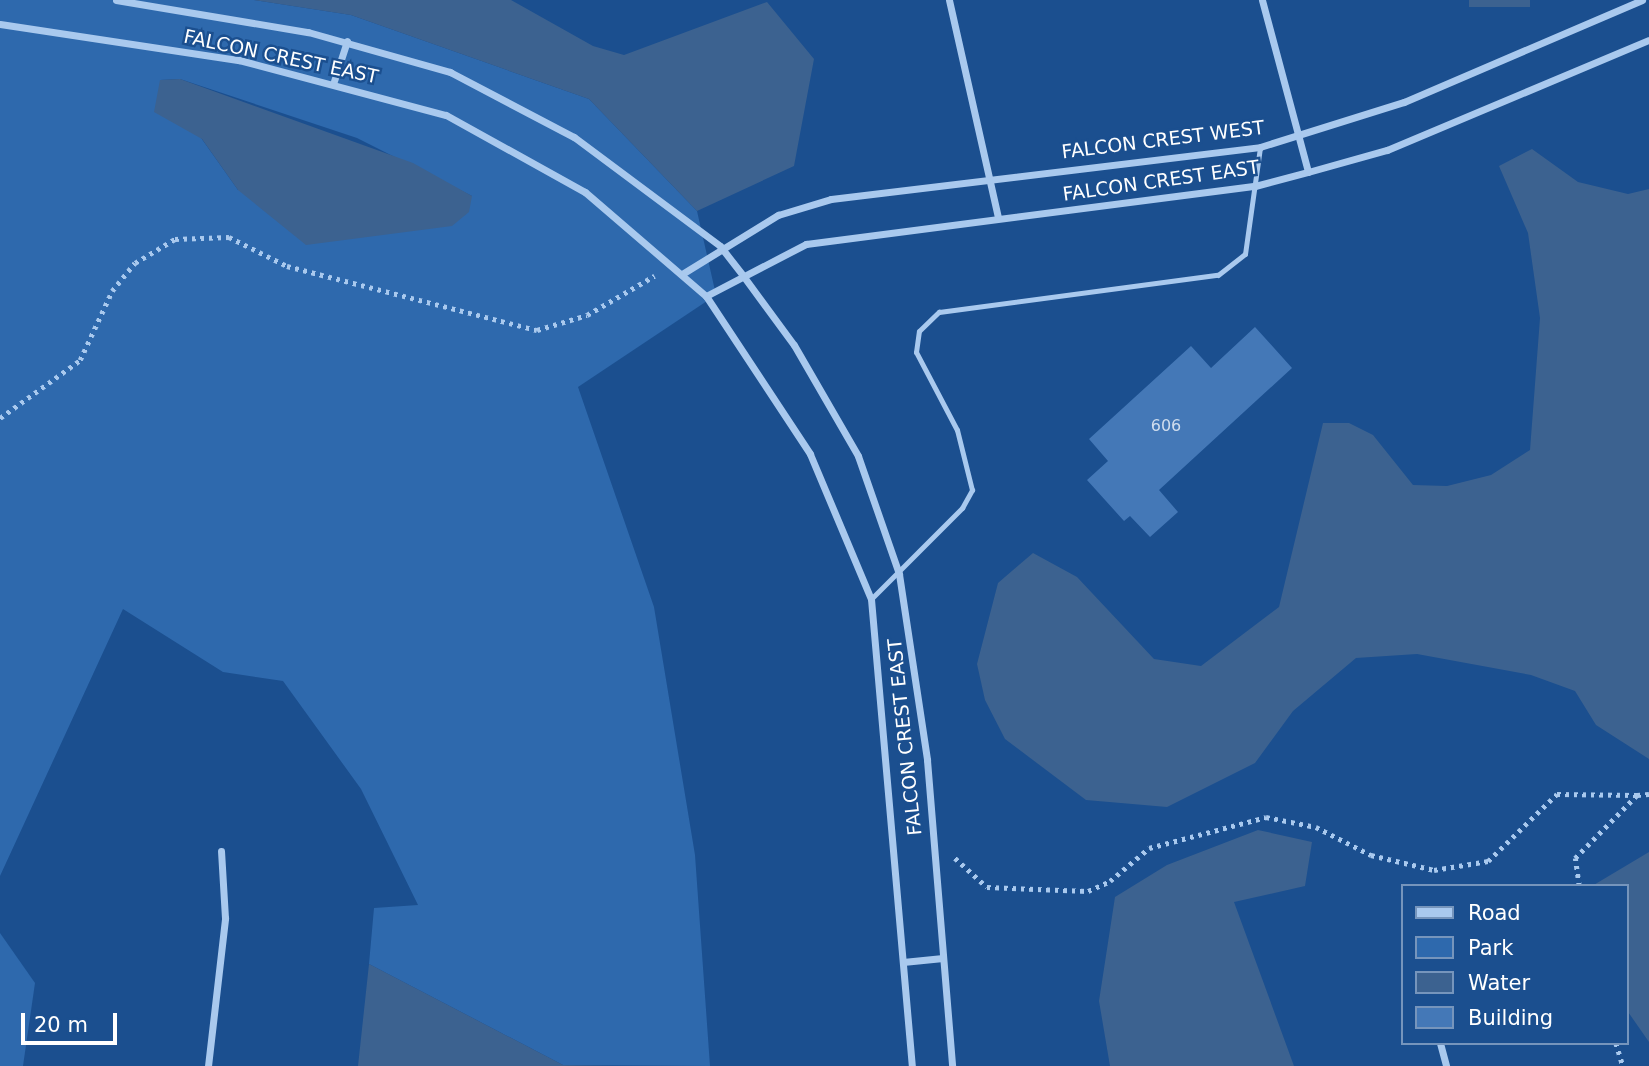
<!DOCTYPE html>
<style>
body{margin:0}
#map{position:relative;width:1649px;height:1066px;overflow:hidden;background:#1b4f8f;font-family:"DejaVu Sans",sans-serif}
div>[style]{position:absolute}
.green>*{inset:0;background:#2e69ad}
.water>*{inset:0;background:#3c6290;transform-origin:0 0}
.building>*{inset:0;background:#4478b7}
.path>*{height:4.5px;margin-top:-2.25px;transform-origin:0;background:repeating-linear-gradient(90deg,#a9c9ee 0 3.5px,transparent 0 8.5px)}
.service>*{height:5px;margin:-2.5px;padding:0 2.5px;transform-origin:2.5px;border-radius:2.5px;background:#a9c9ee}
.minor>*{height:7px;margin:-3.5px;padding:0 3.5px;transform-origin:3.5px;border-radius:3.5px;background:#a9c9ee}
span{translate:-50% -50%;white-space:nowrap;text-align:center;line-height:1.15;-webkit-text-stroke:5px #1b4f8f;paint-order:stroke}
.number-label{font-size:16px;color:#d0dded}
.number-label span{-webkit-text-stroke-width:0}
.street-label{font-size:19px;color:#fff}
.legend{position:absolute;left:1401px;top:884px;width:228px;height:161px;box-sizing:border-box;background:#1b4f8f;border:2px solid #7695bc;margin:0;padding:9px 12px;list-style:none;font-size:21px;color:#fff}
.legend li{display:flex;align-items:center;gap:14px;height:35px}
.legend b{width:35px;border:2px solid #7695bc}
.scale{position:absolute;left:21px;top:1013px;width:96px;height:32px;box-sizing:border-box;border:4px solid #fff;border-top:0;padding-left:9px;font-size:21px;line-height:24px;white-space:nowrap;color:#fff;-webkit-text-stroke:5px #1b4f8f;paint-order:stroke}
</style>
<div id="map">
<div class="green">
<div style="clip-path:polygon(evenodd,0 0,254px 0,351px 15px,589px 99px,697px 211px,716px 295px,578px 387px,654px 607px,695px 855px,710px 1066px,563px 1065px,369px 964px,374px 908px,418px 905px,361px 789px,283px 681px,223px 672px,123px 609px,0 876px,0 0,180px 79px,357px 138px,472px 196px,238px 190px,160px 80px,180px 79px)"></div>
<div style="clip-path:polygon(0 933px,35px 983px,23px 1066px,0 1066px)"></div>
</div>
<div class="water">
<div style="clip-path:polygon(254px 0,511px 0,593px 46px,624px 55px,767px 2px,814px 59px,794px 166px,697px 211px,589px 99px,351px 15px)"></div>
<div style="left:1469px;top:0;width:61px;height:7px"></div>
<div style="clip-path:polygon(180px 79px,413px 163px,472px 196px,469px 212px,452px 226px,306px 245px,238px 190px,202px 139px,154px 112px,160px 80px)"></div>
<div style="clip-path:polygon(1532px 149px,1578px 182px,1628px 194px,1649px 189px,1649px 759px,1596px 725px,1575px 691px,1531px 675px,1417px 654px,1356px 658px,1293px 711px,1255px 763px,1167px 807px,1086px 800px,1005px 739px,985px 700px,977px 664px,998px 583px,1033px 553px,1077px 577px,1154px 659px,1201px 666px,1279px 607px,1323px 423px,1349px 423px,1373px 435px,1413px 485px,1447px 486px,1491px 475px,1530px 450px,1540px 318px,1528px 233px,1499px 166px)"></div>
<div style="clip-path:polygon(1258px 830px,1312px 842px,1305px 886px,1234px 902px,1294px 1066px,1110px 1066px,1099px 1001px,1115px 897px,1167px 865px)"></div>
<div style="clip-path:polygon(1649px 852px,1649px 1042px,1626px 1009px,1626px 886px,1592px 886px)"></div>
<div style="clip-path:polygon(369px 964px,563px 1065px,615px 1066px,358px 1066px)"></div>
</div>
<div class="building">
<div style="clip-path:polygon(1255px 327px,1292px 368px,1159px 490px,1178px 512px,1150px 537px,1130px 516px,1124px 521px,1087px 480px,1108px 461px,1089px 439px,1191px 346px,1211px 368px)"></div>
</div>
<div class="path">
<div style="left:0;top:418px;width:99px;rotate:-35.9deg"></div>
<div style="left:80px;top:360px;width:76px;rotate:-65.1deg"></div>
<div style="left:112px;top:291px;width:36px;rotate:-51deg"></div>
<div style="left:135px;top:263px;width:47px;rotate:-31deg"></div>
<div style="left:175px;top:239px;width:54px;rotate:-2.1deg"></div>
<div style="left:229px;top:237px;width:65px;rotate:26.6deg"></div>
<div style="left:287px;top:266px;width:258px;rotate:14.4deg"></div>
<div style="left:537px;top:330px;width:52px;rotate:-16.7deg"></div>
<div style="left:587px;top:315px;width:78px;rotate:-30.2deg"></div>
<div style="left:955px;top:858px;width:43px;rotate:42.2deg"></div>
<div style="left:987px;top:887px;width:101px;rotate:2.3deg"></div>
<div style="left:1088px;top:891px;width:24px;rotate:-24deg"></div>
<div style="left:1110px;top:881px;width:51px;rotate:-40.2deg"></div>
<div style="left:1149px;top:848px;width:121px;rotate:-14.8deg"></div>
<div style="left:1266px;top:817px;width:51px;rotate:11.3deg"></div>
<div style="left:1316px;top:827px;width:62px;rotate:27deg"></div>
<div style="left:1371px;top:855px;width:65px;rotate:13.4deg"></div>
<div style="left:1434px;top:870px;width:55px;rotate:-9.5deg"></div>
<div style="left:1488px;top:861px;width:96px;rotate:-44.2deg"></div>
<div style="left:1557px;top:794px;width:80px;rotate:0.7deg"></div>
<div style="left:1579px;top:886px;width:28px;rotate:-98deg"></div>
<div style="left:1575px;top:858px;width:88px;rotate:-45.5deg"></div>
<div style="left:1637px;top:795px;width:12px;rotate:-5deg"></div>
<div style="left:1616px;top:1043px;width:24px;rotate:73deg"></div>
</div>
<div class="service">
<div style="left:871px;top:599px;width:129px;rotate:-45deg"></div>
<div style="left:962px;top:508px;width:21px;rotate:-61deg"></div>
<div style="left:972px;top:490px;width:62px;rotate:-104deg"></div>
<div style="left:957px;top:430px;width:88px;rotate:-117.7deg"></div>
<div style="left:916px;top:352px;width:21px;rotate:-82deg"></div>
<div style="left:919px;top:331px;width:28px;rotate:-44deg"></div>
<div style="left:939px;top:312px;width:281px;rotate:-7.6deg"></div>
<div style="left:1218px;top:275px;width:34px;rotate:-38deg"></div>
<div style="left:1245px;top:254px;width:108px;rotate:-82deg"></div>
</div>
<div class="minor">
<div style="left:116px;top:0;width:195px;rotate:9.5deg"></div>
<div style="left:308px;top:32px;width:148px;rotate:15.7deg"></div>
<div style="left:450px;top:72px;width:140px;rotate:27.7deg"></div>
<div style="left:574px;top:137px;width:182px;rotate:36.7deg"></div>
<div style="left:720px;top:246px;width:39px;rotate:52deg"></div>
<div style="left:744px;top:277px;width:84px;rotate:53.7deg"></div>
<div style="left:794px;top:345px;width:128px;rotate:60deg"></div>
<div style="left:858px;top:456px;width:125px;rotate:70.8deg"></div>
<div style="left:899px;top:574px;width:188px;rotate:81.4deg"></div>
<div style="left:927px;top:760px;width:307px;rotate:85.3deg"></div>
<div style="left:949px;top:0;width:222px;rotate:77.3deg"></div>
<div style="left:1262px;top:0;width:178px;rotate:75deg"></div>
<div style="left:0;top:24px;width:242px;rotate:8.6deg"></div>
<div style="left:239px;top:60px;width:214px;rotate:14.9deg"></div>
<div style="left:446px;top:115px;width:159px;rotate:29deg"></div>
<div style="left:585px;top:192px;width:160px;rotate:40.7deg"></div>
<div style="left:706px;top:296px;width:189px;rotate:56.6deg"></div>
<div style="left:810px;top:454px;width:157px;rotate:67.2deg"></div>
<div style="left:871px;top:599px;width:469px;rotate:85deg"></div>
<div style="left:334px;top:81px;width:42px;rotate:-72deg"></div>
<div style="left:682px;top:274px;width:113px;rotate:-31.6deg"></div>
<div style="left:778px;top:215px;width:55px;rotate:-16.8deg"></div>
<div style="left:831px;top:199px;width:432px;rotate:-6.9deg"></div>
<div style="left:1260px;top:147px;width:151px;rotate:-17.4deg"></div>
<div style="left:1404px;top:102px;width:259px;rotate:-23.2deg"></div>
<div style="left:706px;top:296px;width:113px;rotate:-27.5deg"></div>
<div style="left:806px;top:244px;width:453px;rotate:-7.4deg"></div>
<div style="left:1255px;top:186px;width:55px;rotate:-14.8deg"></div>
<div style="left:1308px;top:172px;width:82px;rotate:-15.6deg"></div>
<div style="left:1387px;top:150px;width:284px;rotate:-22.8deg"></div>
<div style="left:903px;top:962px;width:40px;rotate:-5.7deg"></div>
<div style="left:1440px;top:1043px;width:24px;rotate:75deg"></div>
<div style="left:208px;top:1066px;width:149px;rotate:-83.4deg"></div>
<div style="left:225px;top:918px;width:67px;rotate:-93.4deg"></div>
</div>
<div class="number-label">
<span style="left:1166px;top:426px">606</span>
</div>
<div class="street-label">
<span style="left:281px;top:57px;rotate:12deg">FALCON CREST EAST</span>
<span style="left:1163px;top:140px;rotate:-7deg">FALCON CREST WEST</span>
<span style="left:1161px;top:181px;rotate:-8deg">FALCON CREST EAST</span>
<span style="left:905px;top:737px;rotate:-96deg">FALCON CREST EAST</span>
</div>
<ul class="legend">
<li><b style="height:9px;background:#a9c9ee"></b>Road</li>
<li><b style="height:19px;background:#2e69ad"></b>Park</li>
<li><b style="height:19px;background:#3c6290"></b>Water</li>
<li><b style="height:19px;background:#4478b7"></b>Building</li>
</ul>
<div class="scale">20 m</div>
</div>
